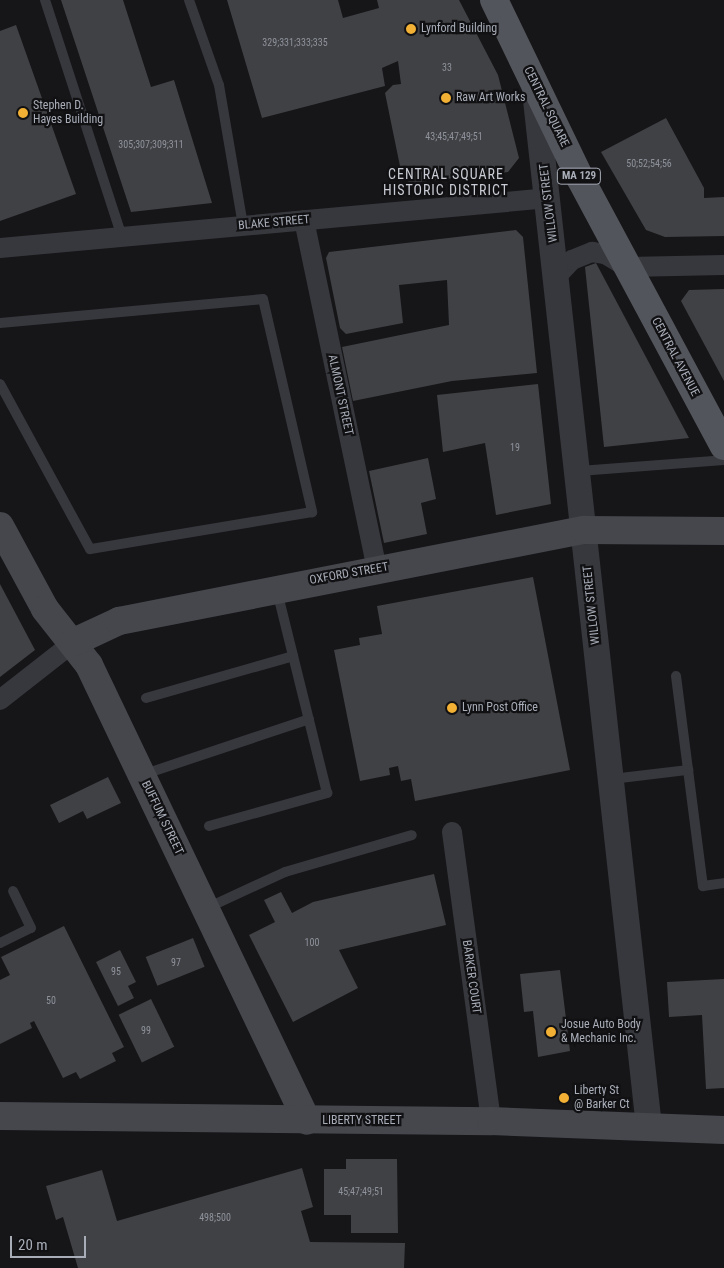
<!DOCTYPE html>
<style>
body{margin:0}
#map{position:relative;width:724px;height:1268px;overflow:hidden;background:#161618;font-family:"Roboto Condensed",sans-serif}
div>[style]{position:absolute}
.building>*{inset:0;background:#404145;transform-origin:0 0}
.service>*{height:10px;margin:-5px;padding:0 5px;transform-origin:5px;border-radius:5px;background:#37383d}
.minor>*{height:20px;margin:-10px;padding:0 10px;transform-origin:10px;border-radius:10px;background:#37383d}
.tertiary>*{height:26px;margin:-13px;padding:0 13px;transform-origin:13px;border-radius:13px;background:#37383d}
.secondary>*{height:28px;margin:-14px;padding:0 14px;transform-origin:14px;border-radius:14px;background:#45474d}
.primary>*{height:28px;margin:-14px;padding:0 14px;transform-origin:14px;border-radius:14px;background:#53555c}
.dots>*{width:14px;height:14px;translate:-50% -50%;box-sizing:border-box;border:2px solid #111113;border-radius:50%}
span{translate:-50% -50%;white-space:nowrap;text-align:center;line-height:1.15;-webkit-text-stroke:4.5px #111113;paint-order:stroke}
.number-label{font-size:10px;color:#8e929b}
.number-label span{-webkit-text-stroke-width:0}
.shield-label span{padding:1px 4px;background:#111113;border:1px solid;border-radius:4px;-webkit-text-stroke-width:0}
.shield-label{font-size:11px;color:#a8adb8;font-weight:700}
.poi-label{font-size:12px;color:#a8adb8}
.left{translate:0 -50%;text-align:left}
.street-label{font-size:12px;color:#a8adb8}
.neighbourhood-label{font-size:14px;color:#c9ccd4;letter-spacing:1px}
.scale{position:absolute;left:10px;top:1236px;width:76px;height:22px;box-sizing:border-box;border:2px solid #a8adb8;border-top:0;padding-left:6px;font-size:15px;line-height:18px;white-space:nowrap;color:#a8adb8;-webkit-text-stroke:4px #111113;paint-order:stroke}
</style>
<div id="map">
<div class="building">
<div style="clip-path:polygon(61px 0,123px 0,151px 87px,174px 80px,212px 203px,131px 212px)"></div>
<div style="clip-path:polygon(227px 0,338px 0,343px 18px,379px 8px,377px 0,459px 0,498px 75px,519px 158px,508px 172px,410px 183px,402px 176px,385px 93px,393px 85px,401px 84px,398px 61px,382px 68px,385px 86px,262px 118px)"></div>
<div style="clip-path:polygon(16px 25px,76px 194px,0 221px,0 31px)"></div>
<div style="clip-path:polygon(666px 118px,704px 188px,704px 198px,724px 197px,724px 236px,665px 237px,646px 230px,601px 152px)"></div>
<div style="clip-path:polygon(516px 230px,523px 237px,537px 373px,452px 381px,353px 401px,342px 347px,449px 325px,447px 280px,399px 285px,403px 323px,346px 334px,340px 328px,326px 258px,329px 252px)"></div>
<div style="clip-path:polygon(596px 263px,689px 438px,604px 447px,585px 267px)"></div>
<div style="clip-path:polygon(724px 289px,724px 381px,681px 301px,689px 290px)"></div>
<div style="clip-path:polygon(538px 384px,551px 504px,496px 515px,485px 443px,443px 452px,437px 395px)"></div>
<div style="clip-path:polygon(428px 458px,436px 499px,421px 503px,427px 534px,384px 543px,369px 471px)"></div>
<div style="clip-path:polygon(533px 577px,570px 770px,415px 801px,411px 779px,401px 781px,398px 766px,389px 768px,390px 775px,360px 781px,334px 650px,360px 645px,359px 638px,382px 634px,377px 606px)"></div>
<div style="clip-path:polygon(0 584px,35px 650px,0 677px)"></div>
<div style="clip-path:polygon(108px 777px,121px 803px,87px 819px,83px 811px,59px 823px,50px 805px)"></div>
<div style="clip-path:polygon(434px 874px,446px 925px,339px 950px,358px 988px,293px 1022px,249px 935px,275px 922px,264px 900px,281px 892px,292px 913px,313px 902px)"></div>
<div style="clip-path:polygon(64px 926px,124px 1047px,112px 1053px,116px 1061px,80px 1079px,76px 1072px,63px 1078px,34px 1021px,30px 1023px,32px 1028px,0 1044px,0 980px,10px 975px,1px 957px)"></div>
<div style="left:193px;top:938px;width:31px;height:51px;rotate:68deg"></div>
<div style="clip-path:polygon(120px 950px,136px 982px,128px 986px,134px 998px,118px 1006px,96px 962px)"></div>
<div style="clip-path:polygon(560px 970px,570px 1051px,538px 1057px,533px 1011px,524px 1012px,520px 974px)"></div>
<div style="clip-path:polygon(724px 979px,724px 1088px,706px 1089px,702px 1015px,669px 1017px,667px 982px)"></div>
<div style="left:151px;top:999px;width:53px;height:36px;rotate:64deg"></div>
<div style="clip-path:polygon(346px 1159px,397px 1159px,398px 1233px,351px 1233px,351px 1215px,324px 1215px,324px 1169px,346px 1169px)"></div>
<div style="clip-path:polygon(302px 1168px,313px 1207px,301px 1211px,310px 1242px,405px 1243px,404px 1268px,78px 1268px,63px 1217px,56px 1220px,46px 1186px,102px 1170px,117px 1221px)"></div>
</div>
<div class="service">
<div style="left:45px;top:0;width:249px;rotate:72deg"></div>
<div style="left:189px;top:0;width:90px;rotate:70.6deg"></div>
<div style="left:219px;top:85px;width:143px;rotate:80.3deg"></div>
<div style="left:0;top:323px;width:264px;rotate:-5.2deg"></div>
<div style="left:263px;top:299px;width:219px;rotate:77deg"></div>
<div style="left:312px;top:512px;width:225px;rotate:170.5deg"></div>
<div style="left:90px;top:549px;width:188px;rotate:-118.6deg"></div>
<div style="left:579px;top:471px;width:145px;rotate:-4.3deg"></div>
<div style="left:676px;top:676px;width:212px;rotate:82.7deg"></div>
<div style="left:703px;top:886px;width:21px;rotate:-8deg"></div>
<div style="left:146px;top:698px;width:153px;rotate:-15.9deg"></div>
<div style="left:142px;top:775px;width:176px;rotate:-18.5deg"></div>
<div style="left:612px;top:779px;width:77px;rotate:-6.8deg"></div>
<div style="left:209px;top:826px;width:123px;rotate:-15.6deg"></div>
<div style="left:327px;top:793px;width:208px;rotate:-103.9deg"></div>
<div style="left:207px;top:908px;width:86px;rotate:-24.8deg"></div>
<div style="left:285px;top:872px;width:132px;rotate:-16.2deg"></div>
<div style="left:0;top:943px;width:34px;rotate:-26deg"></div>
<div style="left:31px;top:928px;width:41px;rotate:-115.9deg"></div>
</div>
<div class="minor">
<div style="left:304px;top:220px;width:357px;rotate:78.2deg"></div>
<div style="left:0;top:248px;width:551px;rotate:-5.2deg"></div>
<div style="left:557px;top:276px;width:22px;rotate:-47deg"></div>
<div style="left:572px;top:260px;width:22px;rotate:-22deg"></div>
<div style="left:592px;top:252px;width:13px;rotate:9deg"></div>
<div style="left:605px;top:254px;width:26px;rotate:31deg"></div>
<div style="left:627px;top:267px;width:97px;rotate:-1.2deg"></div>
<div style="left:0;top:700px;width:94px;rotate:-38.1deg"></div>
<div style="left:452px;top:832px;width:292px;rotate:82.3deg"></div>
</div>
<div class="tertiary">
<div style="left:535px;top:91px;width:1042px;rotate:83.72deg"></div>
</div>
<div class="secondary">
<div style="left:0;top:526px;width:94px;rotate:61.5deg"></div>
<div style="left:45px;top:609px;width:71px;rotate:51.8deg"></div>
<div style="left:89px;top:665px;width:505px;rotate:64.45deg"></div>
<div style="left:74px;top:642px;width:50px;rotate:-25deg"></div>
<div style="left:119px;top:621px;width:474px;rotate:-11.1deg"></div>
<div style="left:584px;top:530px;width:140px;rotate:0.4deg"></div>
<div style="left:0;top:1116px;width:491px;rotate:0.6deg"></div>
<div style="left:491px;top:1121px;width:233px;rotate:2.2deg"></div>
</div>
<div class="primary">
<div style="left:494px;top:0;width:198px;rotate:64.2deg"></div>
<div style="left:580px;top:178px;width:304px;rotate:61.8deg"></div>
</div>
<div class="dots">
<div style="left:411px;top:29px;background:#f2b134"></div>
<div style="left:446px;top:98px;background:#f2b134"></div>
<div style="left:23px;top:113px;background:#f2b134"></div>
<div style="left:452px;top:708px;background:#f2b134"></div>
<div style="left:551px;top:1032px;background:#f2b134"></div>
<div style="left:564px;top:1098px;background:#f2b134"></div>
</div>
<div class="number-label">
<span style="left:295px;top:43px">329;331;333;335</span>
<span style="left:447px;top:68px">33</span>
<span style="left:454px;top:137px">43;45;47;49;51</span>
<span style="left:151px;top:145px">305;307;309;311</span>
<span style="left:649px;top:164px">50;52;54;56</span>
<span style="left:515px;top:448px">19</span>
<span style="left:312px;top:943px">100</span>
<span style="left:176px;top:963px">97</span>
<span style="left:116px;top:972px">95</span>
<span style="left:51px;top:1001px">50</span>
<span style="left:146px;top:1031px">99</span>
<span style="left:361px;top:1192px">45;47;49;51</span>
<span style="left:215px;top:1218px">498;500</span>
</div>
<div class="shield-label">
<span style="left:579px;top:176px">MA 129</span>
</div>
<div class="poi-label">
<span class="left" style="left:421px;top:29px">Lynford Building</span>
<span class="left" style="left:456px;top:98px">Raw Art Works</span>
<span class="left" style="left:33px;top:113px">Stephen D.<br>Hayes Building</span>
<span class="left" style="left:462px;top:708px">Lynn Post Office</span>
<span class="left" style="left:561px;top:1032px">Josue Auto Body<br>&amp; Mechanic Inc.</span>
<span class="left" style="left:574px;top:1098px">Liberty St<br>@ Barker Ct</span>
</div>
<div class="street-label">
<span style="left:546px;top:107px;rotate:64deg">CENTRAL SQUARE</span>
<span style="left:549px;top:203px;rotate:-97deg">WILLOW STREET</span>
<span style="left:274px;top:223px;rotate:-5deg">BLAKE STREET</span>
<span style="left:675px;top:357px;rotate:62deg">CENTRAL AVENUE</span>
<span style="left:340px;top:395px;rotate:78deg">ALMONT STREET</span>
<span style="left:349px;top:574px;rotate:-10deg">OXFORD STREET</span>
<span style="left:592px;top:605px;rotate:-96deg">WILLOW STREET</span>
<span style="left:162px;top:818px;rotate:64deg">BUFFUM STREET</span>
<span style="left:471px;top:977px;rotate:82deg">BARKER COURT</span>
<span style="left:362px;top:1121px">LIBERTY STREET</span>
</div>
<div class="neighbourhood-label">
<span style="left:446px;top:182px">CENTRAL SQUARE<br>HISTORIC DISTRICT</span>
</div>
<div class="scale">20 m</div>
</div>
